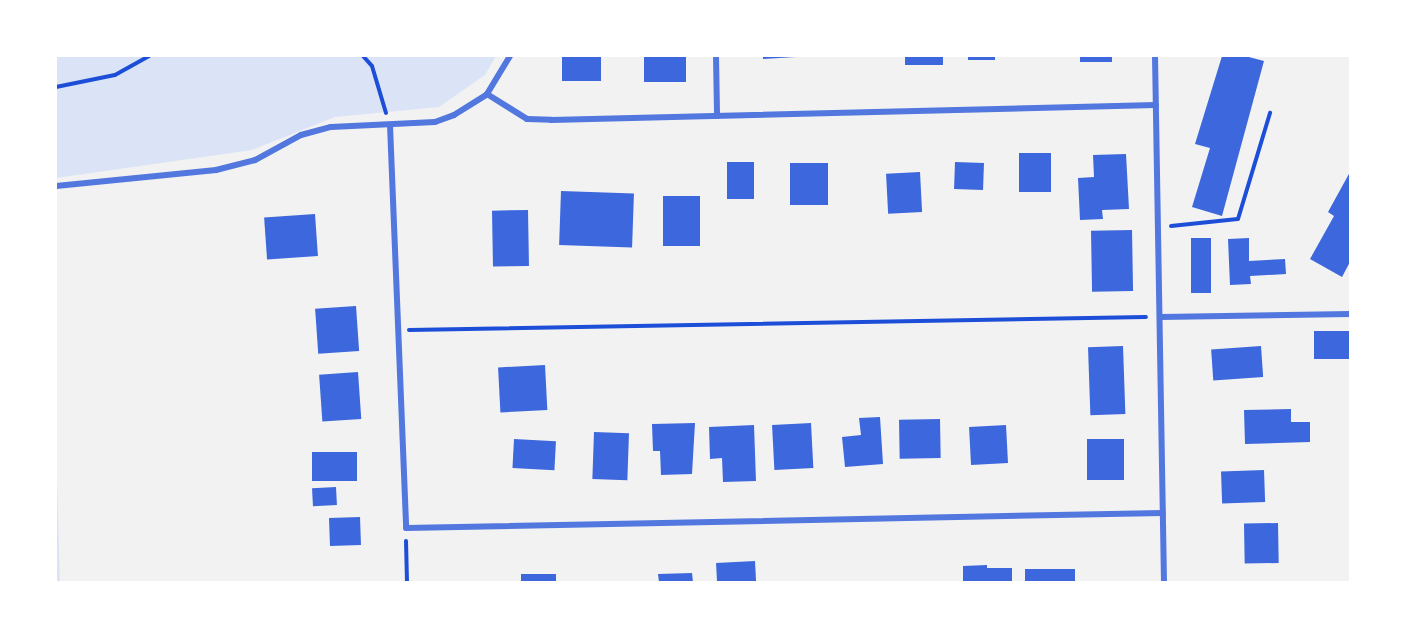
<!DOCTYPE html>
<style>
body{margin:0}
#map{position:relative;width:1406px;height:638px;overflow:hidden;background:#f2f2f2;font-family:"Roboto Serif",serif}
div>[style]{position:absolute}
.green>*{inset:0;background:#dbe4f7}
.building>*{inset:0;background:#3d67dc;transform-origin:0 0}
.path>*{height:4px;margin:-2px;padding:0 2px;transform-origin:2px;border-radius:2px;background:#1d4ed8}
.minor>*{height:6px;margin:-3px;padding:0 3px;transform-origin:3px;border-radius:3px;background:#5277de}
span{translate:-50% -50%;white-space:nowrap;text-align:center;line-height:1.15;-webkit-text-stroke:4.5px #fff;paint-order:stroke}
.frame{position:absolute;inset:0;border:57px solid #fff;pointer-events:none}
</style>
<div id="map">
<div class="green">
<div style="clip-path:polygon(56px 56px,496px 56px,485px 75px,439px 107px,335px 117px,252px 150px,56px 178px)"></div>
<div style="clip-path:polygon(56px 442px,60px 582px,56px 582px)"></div>
</div>
<div class="building">
<div style="left:562px;top:56px;width:39px;height:25px"></div>
<div style="left:644px;top:56px;width:42px;height:26px"></div>
<div style="clip-path:polygon(763px 56px,796px 56px,796px 57px,763px 59px)"></div>
<div style="left:905px;top:56px;width:38px;height:9px"></div>
<div style="left:968px;top:56px;width:27px;height:4px"></div>
<div style="left:1080px;top:56px;width:32px;height:6px"></div>
<div style="clip-path:polygon(1222px 56px,1245px 56px,1264px 61px,1222px 216px,1192px 207px,1210px 148px,1195px 144px)"></div>
<div style="left:1019px;top:153px;width:32px;height:39px"></div>
<div style="clip-path:polygon(1126px 154px,1129px 209px,1102px 210px,1103px 219px,1080px 220px,1078px 178px,1094px 177px,1093px 155px)"></div>
<div style="left:754px;top:162px;width:37px;height:27px;rotate:90deg"></div>
<div style="left:955px;top:162px;width:29px;height:27px;rotate:2deg"></div>
<div style="left:828px;top:163px;width:42px;height:38px;rotate:90deg"></div>
<div style="left:920px;top:172px;width:40px;height:34px;rotate:87deg"></div>
<div style="clip-path:polygon(1350px 172px,1350px 262px,1342px 277px,1310px 259px,1334px 216px,1328px 212px)"></div>
<div style="left:561px;top:191px;width:73px;height:54px;rotate:2deg"></div>
<div style="left:663px;top:196px;width:37px;height:50px"></div>
<div style="left:528px;top:210px;width:56px;height:36px;rotate:89deg"></div>
<div style="left:315px;top:214px;width:42px;height:51px;rotate:86deg"></div>
<div style="left:1132px;top:230px;width:61px;height:41px;rotate:89deg"></div>
<div style="left:1191px;top:238px;width:20px;height:55px"></div>
<div style="clip-path:polygon(1249px 238px,1249px 261px,1285px 259px,1286px 274px,1250px 276px,1251px 284px,1230px 285px,1228px 239px)"></div>
<div style="left:356px;top:306px;width:45px;height:41px;rotate:86deg"></div>
<div style="left:1350px;top:331px;width:28px;height:36px;rotate:90deg"></div>
<div style="left:1123px;top:346px;width:68px;height:35px;rotate:88deg"></div>
<div style="left:1261px;top:346px;width:31px;height:50px;rotate:86deg"></div>
<div style="left:545px;top:365px;width:45px;height:47px;rotate:87deg"></div>
<div style="left:358px;top:372px;width:47px;height:39px;rotate:86deg"></div>
<div style="clip-path:polygon(1291px 409px,1291px 422px,1310px 422px,1310px 442px,1245px 444px,1244px 410px)"></div>
<div style="clip-path:polygon(880px 417px,883px 464px,845px 467px,842px 437px,861px 435px,859px 418px)"></div>
<div style="left:940px;top:419px;width:39px;height:41px;rotate:89deg"></div>
<div style="clip-path:polygon(695px 423px,692px 474px,661px 475px,660px 451px,653px 451px,652px 424px)"></div>
<div style="left:811px;top:423px;width:45px;height:39px;rotate:87deg"></div>
<div style="clip-path:polygon(754px 425px,756px 481px,723px 482px,722px 458px,710px 459px,709px 427px)"></div>
<div style="left:1006px;top:425px;width:38px;height:37px;rotate:87deg"></div>
<div style="left:594px;top:432px;width:35px;height:47px;rotate:2deg"></div>
<div style="left:514px;top:439px;width:42px;height:29px;rotate:3deg"></div>
<div style="left:1124px;top:439px;width:41px;height:37px;rotate:90deg"></div>
<div style="left:312px;top:452px;width:45px;height:29px"></div>
<div style="left:1264px;top:470px;width:32px;height:43px;rotate:88deg"></div>
<div style="left:336px;top:487px;width:18px;height:24px;rotate:87deg"></div>
<div style="left:360px;top:517px;width:28px;height:31px;rotate:88deg"></div>
<div style="left:1278px;top:523px;width:40px;height:34px;rotate:89deg"></div>
<div style="left:755px;top:561px;width:21px;height:39px;rotate:87deg"></div>
<div style="clip-path:polygon(987px 565px,987px 568px,1012px 568px,1012px 582px,963px 582px,963px 566px)"></div>
<div style="left:1075px;top:569px;width:13px;height:50px;rotate:90deg"></div>
<div style="clip-path:polygon(692px 573px,693px 582px,659px 582px,658px 574px)"></div>
<div style="left:521px;top:574px;width:35px;height:8px"></div>
</div>
<div class="path">
<div style="left:363px;top:56px;width:13px;rotate:48deg"></div>
<div style="left:372px;top:66px;width:49px;rotate:73.4deg"></div>
<div style="left:56px;top:87px;width:60px;rotate:-11.5deg"></div>
<div style="left:115px;top:75px;width:39px;rotate:-29deg"></div>
<div style="left:1171px;top:226px;width:67px;rotate:-6deg"></div>
<div style="left:1238px;top:219px;width:111px;rotate:-73.2deg"></div>
<div style="left:409px;top:330px;width:737px;rotate:-1.01deg"></div>
<div style="left:406px;top:541px;width:41px;rotate:88.6deg"></div>
</div>
<div class="minor">
<div style="left:716px;top:56px;width:60px;rotate:89deg"></div>
<div style="left:1155px;top:56px;width:526px;rotate:89.02deg"></div>
<div style="left:487px;top:94px;width:47px;rotate:32deg"></div>
<div style="left:527px;top:119px;width:24px;rotate:2deg"></div>
<div style="left:551px;top:120px;width:605px;rotate:-1.42deg"></div>
<div style="left:390px;top:125px;width:403px;rotate:87.7deg"></div>
<div style="left:406px;top:528px;width:757px;rotate:-1.14deg"></div>
<div style="left:56px;top:186px;width:161px;rotate:-5.7deg"></div>
<div style="left:216px;top:170px;width:40px;rotate:-14.4deg"></div>
<div style="left:255px;top:160px;width:52px;rotate:-28.5deg"></div>
<div style="left:301px;top:135px;width:31px;rotate:-15deg"></div>
<div style="left:331px;top:127px;width:104px;rotate:-2.8deg"></div>
<div style="left:435px;top:122px;width:20px;rotate:-20deg"></div>
<div style="left:454px;top:115px;width:39px;rotate:-32deg"></div>
<div style="left:487px;top:94px;width:44px;rotate:-58.8deg"></div>
<div style="left:1161px;top:317px;width:189px;rotate:-0.9deg"></div>
</div>
<div class="frame"></div>
</div>
